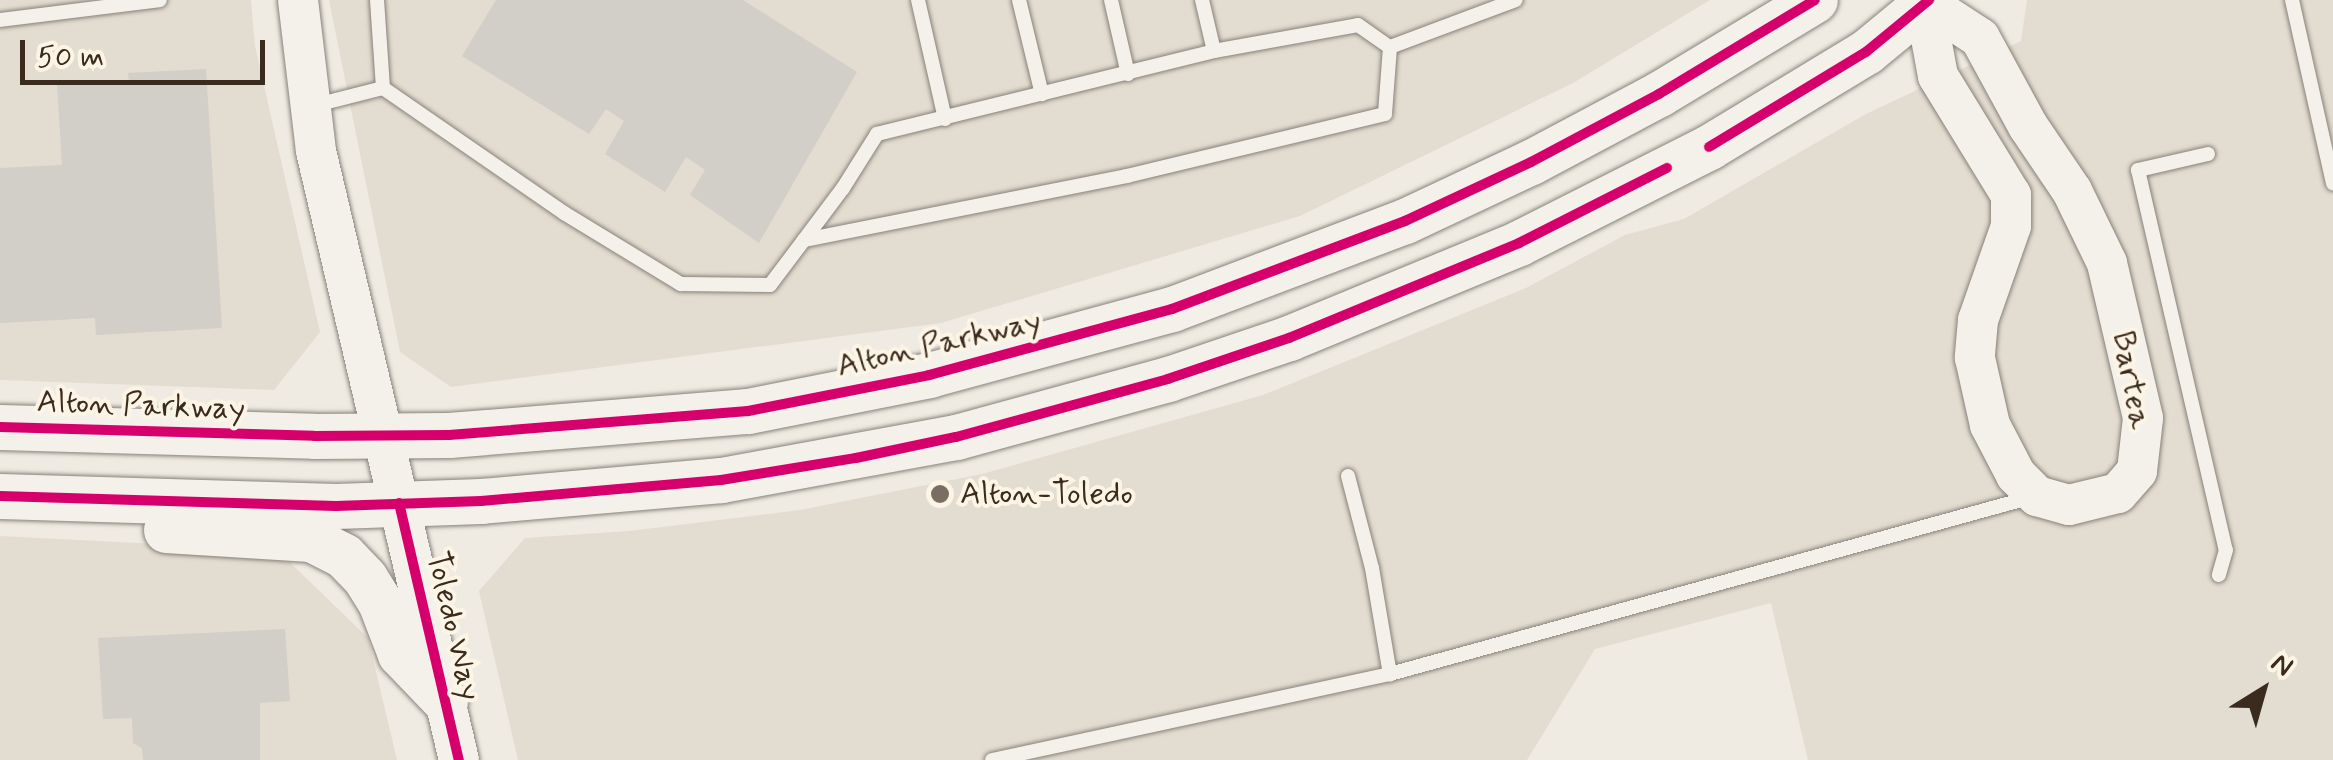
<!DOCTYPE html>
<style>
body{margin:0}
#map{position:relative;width:2333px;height:760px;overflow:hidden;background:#efebe2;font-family:Mynerve,sans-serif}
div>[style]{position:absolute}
.built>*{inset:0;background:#e3dcd0}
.building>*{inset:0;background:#d2cec8}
.roads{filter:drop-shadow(0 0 2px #87827b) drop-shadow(0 0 2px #87827b)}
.lane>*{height:14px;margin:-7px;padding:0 7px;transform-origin:7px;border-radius:7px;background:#f4f1ea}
.secondary>*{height:40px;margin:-20px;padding:0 20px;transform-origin:20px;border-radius:20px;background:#f4f1ea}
.primary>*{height:45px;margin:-22.5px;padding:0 22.5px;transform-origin:22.5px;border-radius:22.5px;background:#f4f1ea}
.cycleway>*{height:10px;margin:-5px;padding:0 5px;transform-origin:5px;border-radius:5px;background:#d6006c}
.dots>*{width:28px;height:28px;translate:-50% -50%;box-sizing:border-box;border:5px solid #fcf5e5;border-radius:50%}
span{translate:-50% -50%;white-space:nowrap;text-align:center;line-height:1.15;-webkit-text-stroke:8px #fcf5e5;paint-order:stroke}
.street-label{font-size:32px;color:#3b2a1e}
.poi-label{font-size:32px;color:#3b2a1e}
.left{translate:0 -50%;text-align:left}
.north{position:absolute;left:2213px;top:640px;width:100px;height:100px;-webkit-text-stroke:8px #fcf5e5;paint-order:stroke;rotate:37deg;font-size:28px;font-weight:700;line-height:40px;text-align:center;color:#3b2a1e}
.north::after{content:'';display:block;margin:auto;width:35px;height:45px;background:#3b2a1e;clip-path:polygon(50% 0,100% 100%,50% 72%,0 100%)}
.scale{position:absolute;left:20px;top:40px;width:245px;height:45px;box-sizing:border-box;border:5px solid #3b2a1e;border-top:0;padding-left:12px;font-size:30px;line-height:35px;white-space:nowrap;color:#3b2a1e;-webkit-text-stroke:8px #fcf5e5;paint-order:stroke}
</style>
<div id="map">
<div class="built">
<div style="clip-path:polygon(0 0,251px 0,255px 46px,320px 332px,274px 390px,0 380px)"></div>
<div style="clip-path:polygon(329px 0,1710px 0,1573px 83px,1300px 216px,941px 323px,451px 387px,400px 352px)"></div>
<div style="clip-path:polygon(2027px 0,2333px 0,2333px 760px,1808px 760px,1771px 603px,1595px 649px,1527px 760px,518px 760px,479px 591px,525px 538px,629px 531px,800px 510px,982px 474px,1263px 395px,1526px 288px,1625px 235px,1684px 219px,1866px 114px,2021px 41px)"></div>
<div style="clip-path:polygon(0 536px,277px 550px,368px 638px,397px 760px,0 760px)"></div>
</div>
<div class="building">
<div style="clip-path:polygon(496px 0,743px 0,857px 72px,759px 243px,690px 195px,705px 170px,686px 157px,665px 192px,605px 154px,624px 121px,606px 109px,589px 134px,462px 56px)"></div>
<div style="clip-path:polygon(206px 69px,222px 328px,96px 335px,95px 318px,0 323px,0 168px,62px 165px,57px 84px,129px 81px,128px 73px)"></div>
<div style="clip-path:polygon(285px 629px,290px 701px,260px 703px,260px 760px,143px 760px,142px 748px,133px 743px,132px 718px,103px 719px,98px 638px)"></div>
</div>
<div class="roads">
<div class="lane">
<div style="left:377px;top:0;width:88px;rotate:86.1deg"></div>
<div style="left:918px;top:0;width:122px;rotate:77.2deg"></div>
<div style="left:1019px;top:0;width:97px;rotate:76.3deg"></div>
<div style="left:1111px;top:0;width:76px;rotate:77.1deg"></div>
<div style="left:1202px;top:0;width:52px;rotate:76.8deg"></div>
<div style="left:2292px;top:0;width:188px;rotate:77.4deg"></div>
<div style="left:0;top:20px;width:161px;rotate:-7.1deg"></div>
<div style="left:1390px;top:47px;width:134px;rotate:-20.5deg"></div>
<div style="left:316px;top:105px;width:69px;rotate:-14.2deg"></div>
<div style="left:383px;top:88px;width:220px;rotate:34.6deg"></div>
<div style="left:564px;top:213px;width:137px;rotate:31.3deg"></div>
<div style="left:681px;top:284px;width:89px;rotate:0.6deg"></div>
<div style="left:770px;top:285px;width:56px;rotate:-52.9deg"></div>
<div style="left:804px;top:240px;width:65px;rotate:-53.1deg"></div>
<div style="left:843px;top:188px;width:64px;rotate:-57.8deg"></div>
<div style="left:877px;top:134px;width:347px;rotate:-13.8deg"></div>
<div style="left:1214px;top:51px;width:146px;rotate:-10.2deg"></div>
<div style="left:1358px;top:25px;width:39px;rotate:35deg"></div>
<div style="left:1390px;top:47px;width:67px;rotate:94.3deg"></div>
<div style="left:1385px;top:114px;width:265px;rotate:166.5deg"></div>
<div style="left:1127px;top:176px;width:329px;rotate:168.8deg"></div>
<div style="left:2208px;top:154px;width:72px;rotate:167.1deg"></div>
<div style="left:2138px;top:170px;width:390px;rotate:77deg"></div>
<div style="left:2226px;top:550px;width:26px;rotate:106deg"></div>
<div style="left:1348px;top:476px;width:95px;rotate:75.4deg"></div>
<div style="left:1372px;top:568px;width:108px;rotate:80.4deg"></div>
<div style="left:992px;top:760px;width:407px;rotate:-12.2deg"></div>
<div style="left:1390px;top:674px;width:666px;rotate:-15.41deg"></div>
</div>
<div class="secondary">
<div style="left:298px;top:0;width:152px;rotate:83.2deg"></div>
<div style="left:316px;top:151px;width:626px;rotate:76.79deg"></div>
<div style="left:1924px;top:0;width:77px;rotate:79.6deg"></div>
<div style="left:1938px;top:76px;width:140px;rotate:58.5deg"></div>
<div style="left:2011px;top:195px;width:31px;rotate:90deg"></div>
<div style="left:2011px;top:226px;width:100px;rotate:109.3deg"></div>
<div style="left:1978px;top:320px;width:38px;rotate:95deg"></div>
<div style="left:1975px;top:358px;width:69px;rotate:77.4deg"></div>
<div style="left:1990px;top:425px;width:56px;rotate:62.5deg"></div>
<div style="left:2016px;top:475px;width:30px;rotate:45deg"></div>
<div style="left:2037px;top:496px;width:33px;rotate:16deg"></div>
<div style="left:2069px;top:505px;width:50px;rotate:-13.8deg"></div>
<div style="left:2118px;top:493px;width:29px;rotate:-49deg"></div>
<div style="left:2137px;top:471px;width:53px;rotate:-83.5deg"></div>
<div style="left:2143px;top:418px;width:159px;rotate:-103.1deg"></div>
<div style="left:2107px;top:263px;width:80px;rotate:-115.9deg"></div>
<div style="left:2072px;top:191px;width:78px;rotate:-124.1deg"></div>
<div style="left:2028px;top:126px;width:100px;rotate:-118.6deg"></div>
<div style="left:1980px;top:38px;width:66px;rotate:-146.8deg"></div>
</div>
<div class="primary">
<div style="left:0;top:427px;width:314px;rotate:1.6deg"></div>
<div style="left:314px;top:436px;width:135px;rotate:-0.4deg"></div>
<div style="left:449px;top:435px;width:300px;rotate:-4.6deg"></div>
<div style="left:748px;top:411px;width:185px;rotate:-11.2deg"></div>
<div style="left:929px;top:375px;width:252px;rotate:-15.2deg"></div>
<div style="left:1172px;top:309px;width:249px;rotate:-20.7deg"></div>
<div style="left:1405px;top:221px;width:139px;rotate:-25.1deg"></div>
<div style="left:1531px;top:162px;width:145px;rotate:-28deg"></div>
<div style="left:1659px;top:94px;width:182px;rotate:-31.1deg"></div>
<div style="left:0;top:496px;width:336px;rotate:1.7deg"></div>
<div style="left:336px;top:506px;width:145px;rotate:-2deg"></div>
<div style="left:481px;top:501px;width:241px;rotate:-5deg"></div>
<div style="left:721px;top:480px;width:239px;rotate:-10.4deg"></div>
<div style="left:956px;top:437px;width:220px;rotate:-15.3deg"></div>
<div style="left:1168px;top:379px;width:128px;rotate:-18.7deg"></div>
<div style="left:1289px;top:338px;width:249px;rotate:-22.4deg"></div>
<div style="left:1519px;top:243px;width:213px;rotate:-26.8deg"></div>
<div style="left:1709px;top:147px;width:184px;rotate:-31.2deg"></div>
<div style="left:1866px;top:52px;width:82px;rotate:-39.5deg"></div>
<div style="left:166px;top:530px;width:145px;rotate:3.6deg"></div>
<div style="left:311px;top:539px;width:37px;rotate:27deg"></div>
<div style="left:344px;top:556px;width:30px;rotate:46deg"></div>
<div style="left:365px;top:578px;width:28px;rotate:58deg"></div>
<div style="left:380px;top:602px;width:56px;rotate:69deg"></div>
<div style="left:400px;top:654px;width:65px;rotate:46.2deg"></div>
</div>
</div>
<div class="cycleway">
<div style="left:1709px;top:147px;width:184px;rotate:-31.2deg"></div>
<div style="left:1866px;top:52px;width:82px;rotate:-39.5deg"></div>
<div style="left:0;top:427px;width:314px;rotate:1.6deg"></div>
<div style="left:314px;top:436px;width:135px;rotate:-0.4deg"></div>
<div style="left:449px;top:435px;width:300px;rotate:-4.6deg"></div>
<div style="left:748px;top:411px;width:185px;rotate:-11.2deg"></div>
<div style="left:929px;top:375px;width:252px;rotate:-15.2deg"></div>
<div style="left:1172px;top:309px;width:249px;rotate:-20.7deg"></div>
<div style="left:1405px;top:221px;width:139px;rotate:-25.1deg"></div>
<div style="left:1531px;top:162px;width:145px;rotate:-28deg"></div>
<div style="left:1659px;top:94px;width:182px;rotate:-31.1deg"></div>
<div style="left:0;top:496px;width:336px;rotate:1.7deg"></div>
<div style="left:336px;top:506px;width:145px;rotate:-2deg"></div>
<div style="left:481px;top:501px;width:241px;rotate:-5deg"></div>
<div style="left:721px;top:480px;width:137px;rotate:-9.3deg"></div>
<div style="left:856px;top:458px;width:102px;rotate:-11.9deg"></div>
<div style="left:956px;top:437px;width:220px;rotate:-15.3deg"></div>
<div style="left:1168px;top:379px;width:128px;rotate:-18.7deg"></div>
<div style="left:1289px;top:338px;width:249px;rotate:-22.4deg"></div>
<div style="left:1519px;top:243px;width:166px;rotate:-26.9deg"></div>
<div style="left:399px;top:503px;width:264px;rotate:76.9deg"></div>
</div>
<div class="dots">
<div style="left:940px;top:494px;background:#7a6e63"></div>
</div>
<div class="street-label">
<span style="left:939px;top:344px;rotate:-13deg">Alton Parkway</span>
<span style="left:2131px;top:380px;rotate:79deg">Bartea</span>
<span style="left:141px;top:406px;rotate:2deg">Alton Parkway</span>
<span style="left:453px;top:626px;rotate:77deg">Toledo Way</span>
</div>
<div class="poi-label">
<span class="left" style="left:960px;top:494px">Alton-Toledo</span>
</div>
<div class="north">N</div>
<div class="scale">50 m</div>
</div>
